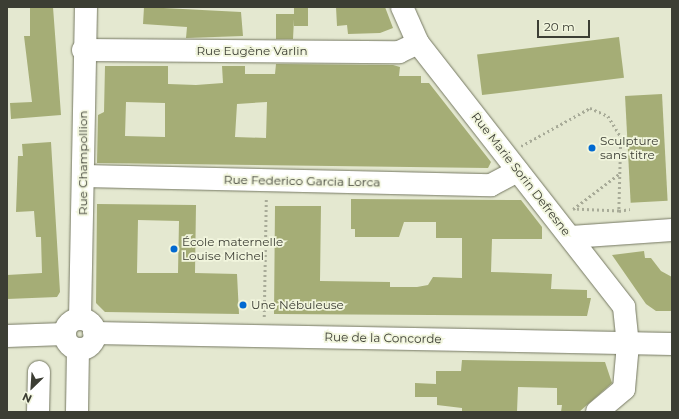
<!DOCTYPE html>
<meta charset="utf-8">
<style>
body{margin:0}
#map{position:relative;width:679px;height:419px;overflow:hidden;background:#e4e8d0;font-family:Montserrat,sans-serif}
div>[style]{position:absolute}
.building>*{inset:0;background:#a5ad76;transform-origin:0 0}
.path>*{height:2.5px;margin-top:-1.25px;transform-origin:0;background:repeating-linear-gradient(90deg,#a8ab98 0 2px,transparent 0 5px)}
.roads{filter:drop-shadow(0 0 1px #757862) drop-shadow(0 0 1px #757862)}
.minor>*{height:22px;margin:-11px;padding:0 11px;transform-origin:11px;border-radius:11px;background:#fff}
.minor>.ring{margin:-11px;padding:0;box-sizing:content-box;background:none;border:22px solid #fff;border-radius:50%}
.dots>*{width:11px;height:11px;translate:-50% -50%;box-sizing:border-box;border:2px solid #f1f5dd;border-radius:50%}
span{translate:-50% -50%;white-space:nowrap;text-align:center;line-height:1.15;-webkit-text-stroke:3.5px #f1f5dd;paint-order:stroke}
.street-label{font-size:12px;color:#3c3e34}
.poi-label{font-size:12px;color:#3c3e34}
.left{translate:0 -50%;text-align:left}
.frame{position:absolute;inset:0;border:8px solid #3c3e34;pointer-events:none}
.north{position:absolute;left:12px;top:367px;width:40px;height:40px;-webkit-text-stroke:3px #f1f5dd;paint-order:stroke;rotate:205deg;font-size:11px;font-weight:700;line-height:16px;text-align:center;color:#3c3e34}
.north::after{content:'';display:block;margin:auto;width:14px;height:18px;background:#3c3e34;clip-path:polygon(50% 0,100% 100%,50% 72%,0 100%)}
.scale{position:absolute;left:537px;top:20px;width:53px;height:18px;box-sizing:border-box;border:2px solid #3c3e34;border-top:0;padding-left:5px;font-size:12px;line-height:14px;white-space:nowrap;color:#3c3e34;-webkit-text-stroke:3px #f1f5dd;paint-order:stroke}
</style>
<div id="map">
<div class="building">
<div style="clip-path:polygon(30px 7px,53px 7px,61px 115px,11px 119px,10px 103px,32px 102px,24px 36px,30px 36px)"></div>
<div style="clip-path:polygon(144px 7px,241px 12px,243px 36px,186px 38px,187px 27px,143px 24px)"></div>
<div style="clip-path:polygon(294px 7px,308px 7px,308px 26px,294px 26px,294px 19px,293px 39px,276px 39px,276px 14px,294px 14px)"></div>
<div style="clip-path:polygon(336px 7px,385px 7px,393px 28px,380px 33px,348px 34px,347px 25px,337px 26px)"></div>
<div style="left:619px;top:37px;width:41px;height:143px;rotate:83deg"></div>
<div style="clip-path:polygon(evenodd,276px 64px,393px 65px,400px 67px,399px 76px,421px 76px,421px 83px,429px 83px,491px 162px,488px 168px,97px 163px,98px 115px,104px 112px,105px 66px,168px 66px,168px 84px,196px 85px,223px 83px,222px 66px,245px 66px,245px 74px,275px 74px,276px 64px,126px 102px,165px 103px,165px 137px,125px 136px,126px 102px,276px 64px,267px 102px,266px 138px,235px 137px,237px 104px,267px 102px)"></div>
<div style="left:662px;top:94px;width:107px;height:37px;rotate:87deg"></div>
<div style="clip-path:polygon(51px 142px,60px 292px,57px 297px,7px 299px,7px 275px,42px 273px,41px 237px,36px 237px,34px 211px,16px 212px,18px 156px,23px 156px,22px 144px)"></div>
<div style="clip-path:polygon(351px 199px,521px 200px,542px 227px,542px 239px,492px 239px,491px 272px,552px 274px,551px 289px,587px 290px,587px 298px,591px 298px,587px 316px,274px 314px,275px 206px,321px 206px,320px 281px,390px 282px,390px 287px,417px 287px,428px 285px,433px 277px,462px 278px,462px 238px,436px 238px,436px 222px,404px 222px,399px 237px,355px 237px,355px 229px,351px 229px)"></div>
<div style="clip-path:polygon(evenodd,97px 204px,196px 205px,195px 273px,237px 274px,239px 314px,105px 312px,96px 303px,97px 204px,138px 220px,179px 221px,178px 273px,137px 273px,138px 220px)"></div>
<div style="clip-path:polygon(644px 251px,645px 258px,651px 258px,661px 271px,672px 277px,672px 311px,656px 311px,646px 304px,612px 255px)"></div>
<div style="clip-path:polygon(462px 360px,605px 362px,612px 383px,579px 412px,561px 412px,562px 405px,557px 405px,557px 388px,518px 387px,517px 412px,462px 412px,462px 408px,437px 405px,437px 397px,415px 397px,415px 383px,436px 384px,436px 371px,461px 371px)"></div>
</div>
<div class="path">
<div style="left:521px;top:146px;width:79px;rotate:-28.8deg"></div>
<div style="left:590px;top:108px;width:20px;rotate:24deg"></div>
<div style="left:608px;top:116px;width:25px;rotate:58deg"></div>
<div style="left:621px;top:137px;width:74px;rotate:91.5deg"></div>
<div style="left:619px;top:211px;width:11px;rotate:-10deg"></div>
<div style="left:619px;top:211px;width:46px;rotate:-177.5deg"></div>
<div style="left:573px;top:209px;width:58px;rotate:-37.3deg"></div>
<div style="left:264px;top:317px;width:119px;rotate:-89deg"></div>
</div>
<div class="roads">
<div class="minor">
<div style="left:402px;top:7px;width:39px;rotate:66deg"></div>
<div style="left:418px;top:43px;width:335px;rotate:52deg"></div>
<div style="left:624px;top:307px;width:37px;rotate:84deg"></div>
<div style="left:628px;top:344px;width:45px;rotate:95.1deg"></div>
<div style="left:624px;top:389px;width:35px;rotate:140deg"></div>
<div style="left:83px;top:50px;width:316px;rotate:0.4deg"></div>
<div style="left:399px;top:52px;width:21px;rotate:-25deg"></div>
<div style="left:84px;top:176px;width:407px;rotate:1.3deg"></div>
<div style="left:491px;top:185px;width:30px;rotate:-28deg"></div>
<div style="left:571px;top:237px;width:101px;rotate:-4deg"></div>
<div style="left:80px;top:319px;width:312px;rotate:-88.9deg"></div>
<div class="ring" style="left:65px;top:319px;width:8px;height:8px"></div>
<div style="left:94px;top:333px;width:578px;rotate:1.09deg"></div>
<div style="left:7px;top:336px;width:58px;rotate:-2deg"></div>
<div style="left:38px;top:412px;width:40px;rotate:-88.6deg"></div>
<div style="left:77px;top:412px;width:63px;rotate:-89.1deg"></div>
</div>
</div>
<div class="dots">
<div style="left:592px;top:148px;background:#0169d1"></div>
<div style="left:174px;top:249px;background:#0169d1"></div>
<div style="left:243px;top:305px;background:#0169d1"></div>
</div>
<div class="street-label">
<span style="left:252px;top:51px">Rue Eugène Varlin</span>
<span style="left:83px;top:163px;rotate:-90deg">Rue Champollion</span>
<span style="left:521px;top:174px;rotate:52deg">Rue Marie Sorin Defresne</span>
<span style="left:302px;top:181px;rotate:1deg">Rue Federico Garcia Lorca</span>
<span style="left:383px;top:338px;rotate:1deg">Rue de la Concorde</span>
</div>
<div class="poi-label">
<span class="left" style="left:600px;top:148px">Sculpture<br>sans titre</span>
<span class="left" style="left:182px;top:249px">École maternelle<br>Louise Michel</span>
<span class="left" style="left:251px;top:305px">Une Nébuleuse</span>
</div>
<div class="frame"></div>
<div class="north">N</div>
<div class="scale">20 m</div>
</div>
